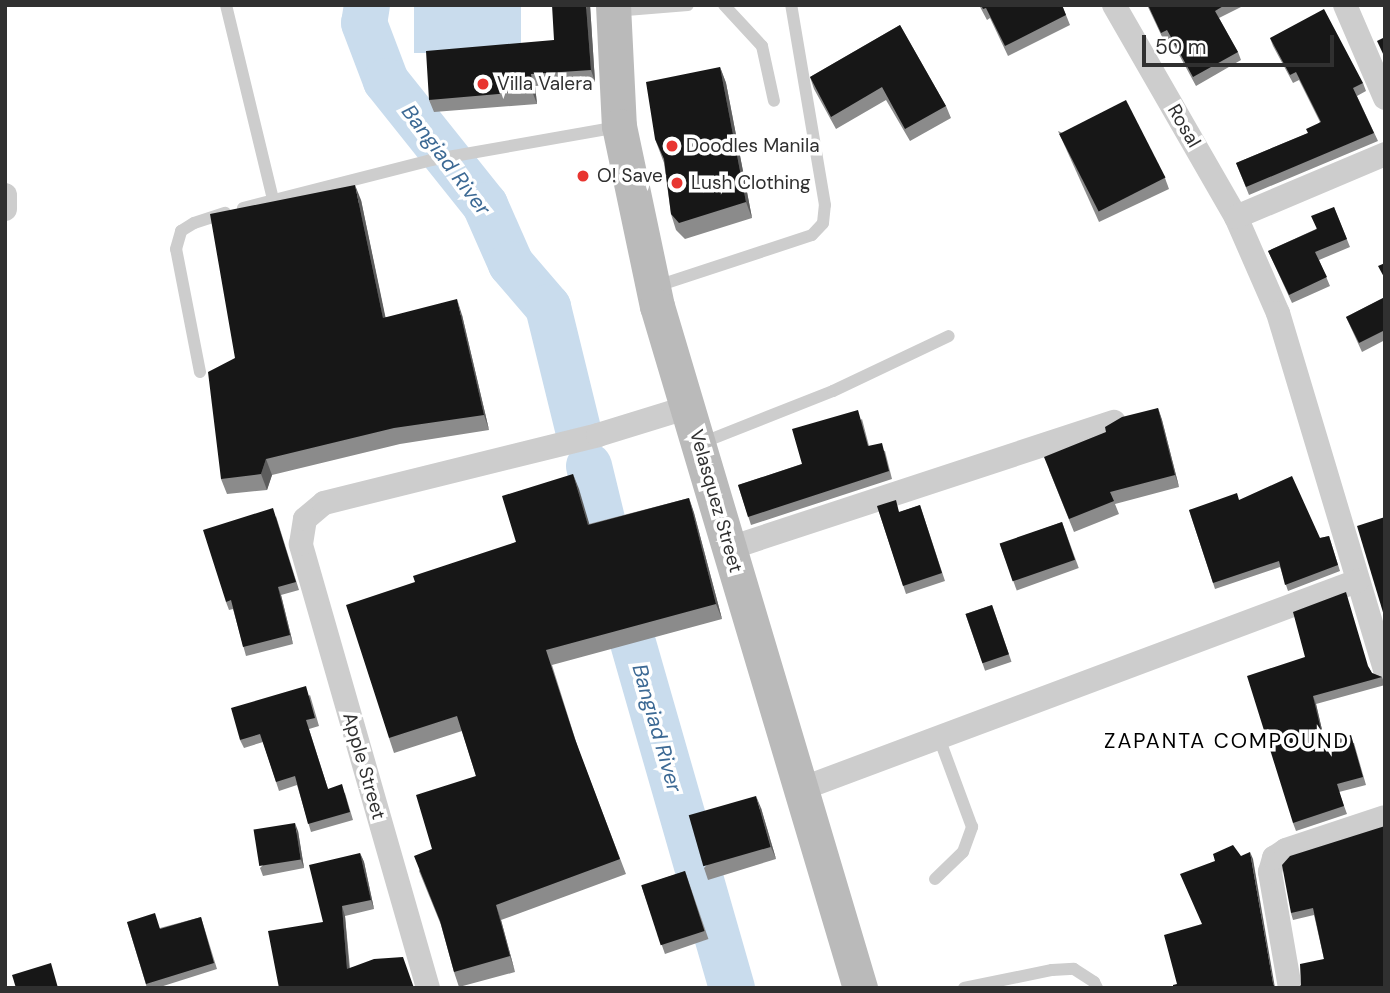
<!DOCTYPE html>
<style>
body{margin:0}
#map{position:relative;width:1390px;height:993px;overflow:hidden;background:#fff;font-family:"DM Sans",sans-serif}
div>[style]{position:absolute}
.water>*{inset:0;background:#c9dced;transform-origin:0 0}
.river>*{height:46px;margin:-23px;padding:0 23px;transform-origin:23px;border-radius:23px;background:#c9dced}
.lane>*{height:12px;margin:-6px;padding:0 6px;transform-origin:6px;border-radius:6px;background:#cdcdcd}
.street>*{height:24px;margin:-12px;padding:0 12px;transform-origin:12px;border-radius:12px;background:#cdcdcd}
.secondary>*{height:35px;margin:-17.5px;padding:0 17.5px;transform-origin:17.5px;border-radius:17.5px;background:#bababa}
.wall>*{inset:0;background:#8b8b8b;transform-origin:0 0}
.shaded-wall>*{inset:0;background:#5d5d5d}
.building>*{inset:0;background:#171717;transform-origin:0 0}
.dots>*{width:19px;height:19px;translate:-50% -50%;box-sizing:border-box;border:4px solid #fff;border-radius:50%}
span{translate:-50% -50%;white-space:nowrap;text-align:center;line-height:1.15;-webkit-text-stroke:7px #fff;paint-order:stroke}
.poi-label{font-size:19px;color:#303030}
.left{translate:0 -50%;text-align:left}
.street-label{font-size:19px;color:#303030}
.water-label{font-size:21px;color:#3c6994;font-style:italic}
.neighbourhood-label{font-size:21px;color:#000;letter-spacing:2px}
.frame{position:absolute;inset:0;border:7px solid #303030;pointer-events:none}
.scale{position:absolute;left:1142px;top:35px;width:192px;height:32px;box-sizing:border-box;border:4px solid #303030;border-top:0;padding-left:9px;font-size:21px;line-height:24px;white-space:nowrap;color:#303030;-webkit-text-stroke:5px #fff;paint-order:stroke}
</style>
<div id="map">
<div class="water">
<div style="left:414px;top:5px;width:107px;height:48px"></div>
</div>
<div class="river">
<div style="left:367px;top:5px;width:18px;rotate:99deg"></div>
<div style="left:364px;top:23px;width:62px;rotate:69.2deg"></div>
<div style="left:386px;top:81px;width:159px;rotate:51.4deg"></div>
<div style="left:485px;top:205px;width:64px;rotate:66.2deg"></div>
<div style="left:511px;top:264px;width:57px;rotate:49.3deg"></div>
<div style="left:548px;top:307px;width:126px;rotate:76.2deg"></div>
<div style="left:589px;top:466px;width:161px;rotate:76.3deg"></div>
<div style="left:627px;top:622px;width:381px;rotate:74deg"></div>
</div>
<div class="lane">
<div style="left:226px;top:5px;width:201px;rotate:76.4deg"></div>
<div style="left:724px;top:5px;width:56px;rotate:47.2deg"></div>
<div style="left:762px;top:46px;width:56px;rotate:77.7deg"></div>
<div style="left:614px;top:11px;width:74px;rotate:-4.6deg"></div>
<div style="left:243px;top:208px;width:194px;rotate:-14.3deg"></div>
<div style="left:431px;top:160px;width:190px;rotate:-10deg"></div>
<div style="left:654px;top:287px;width:166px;rotate:-18.2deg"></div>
<div style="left:812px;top:235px;width:16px;rotate:-47deg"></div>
<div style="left:823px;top:223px;width:18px;rotate:-84deg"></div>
<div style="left:825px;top:205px;width:203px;rotate:-99.6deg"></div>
<div style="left:200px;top:372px;width:125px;rotate:-101deg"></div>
<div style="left:176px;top:249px;width:19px;rotate:-74deg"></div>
<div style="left:181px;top:231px;width:15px;rotate:-32deg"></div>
<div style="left:194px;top:223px;width:33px;rotate:-18deg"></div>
<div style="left:699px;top:444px;width:144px;rotate:-21.6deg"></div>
<div style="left:833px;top:391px;width:128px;rotate:-25.4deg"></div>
<div style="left:935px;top:879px;width:39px;rotate:-44deg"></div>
<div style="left:963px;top:852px;width:27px;rotate:-70deg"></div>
<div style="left:972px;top:827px;width:95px;rotate:-110.3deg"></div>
<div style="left:964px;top:988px;width:90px;rotate:-11.6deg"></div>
<div style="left:1052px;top:970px;width:22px;rotate:-3deg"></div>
<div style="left:1074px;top:969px;width:24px;rotate:33deg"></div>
<div style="left:1094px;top:982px;width:7px;rotate:63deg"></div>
</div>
<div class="street">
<div style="left:1114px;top:5px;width:245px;rotate:60.1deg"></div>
<div style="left:1236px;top:217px;width:105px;rotate:66.4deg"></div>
<div style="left:1278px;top:313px;width:373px;rotate:73.3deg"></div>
<div style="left:1345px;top:5px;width:101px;rotate:66.7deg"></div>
<div style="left:5px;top:195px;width:14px;rotate:90deg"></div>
<div style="left:1236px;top:217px;width:162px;rotate:-22.9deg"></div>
<div style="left:730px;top:548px;width:404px;rotate:-18.2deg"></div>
<div style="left:801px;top:789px;width:594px;rotate:-20.51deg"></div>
<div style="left:428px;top:988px;width:462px;rotate:-106deg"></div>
<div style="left:301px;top:544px;width:25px;rotate:-81deg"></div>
<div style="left:305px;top:519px;width:25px;rotate:-40deg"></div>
<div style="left:324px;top:503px;width:282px;rotate:-13.9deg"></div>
<div style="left:598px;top:435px;width:95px;rotate:-17.1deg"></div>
<div style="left:1290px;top:988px;width:118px;rotate:-99.8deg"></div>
<div style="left:1270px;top:872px;width:15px;rotate:-74deg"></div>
<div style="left:1274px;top:858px;width:14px;rotate:-34deg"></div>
<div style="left:1286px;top:850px;width:104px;rotate:-18.4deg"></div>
</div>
<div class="secondary">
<div style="left:613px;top:5px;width:121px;rotate:87.2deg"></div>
<div style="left:619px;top:126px;width:184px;rotate:78.1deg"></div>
<div style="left:657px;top:306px;width:712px;rotate:73.42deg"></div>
</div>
<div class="wall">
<div style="clip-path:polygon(590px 5px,595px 82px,535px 86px,537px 104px,434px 112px,429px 100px,554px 40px)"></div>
<div style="clip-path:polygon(979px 5px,1062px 5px,1070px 25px,1008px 56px,990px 18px,987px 20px)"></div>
<div style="clip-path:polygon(1147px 5px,1245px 5px,1219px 18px,1238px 52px,1241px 60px,1196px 86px,1170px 38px,1164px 41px)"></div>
<div style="clip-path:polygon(900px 25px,946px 106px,951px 118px,910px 141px,886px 100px,836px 129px,814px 89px,810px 77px)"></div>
<div style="clip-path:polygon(1270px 38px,1363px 83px,1366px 91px,1357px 96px,1378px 141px,1249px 195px,1236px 163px,1308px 133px,1320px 122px,1299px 80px,1293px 83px,1273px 46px)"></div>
<div style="clip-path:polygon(720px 67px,726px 83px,752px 218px,685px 239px,676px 230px,671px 214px,664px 163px,655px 139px)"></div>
<div style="clip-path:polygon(1058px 131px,1165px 178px,1169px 189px,1099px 222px)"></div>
<div style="clip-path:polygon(361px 200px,385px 317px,462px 315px,489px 430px,400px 444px,272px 475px,267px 490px,227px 494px,221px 479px,235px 358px)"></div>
<div style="clip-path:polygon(1334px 207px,1350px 247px,1319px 260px,1330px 286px,1292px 303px,1268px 251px,1316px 229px)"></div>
<div style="clip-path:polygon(1385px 297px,1385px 340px,1362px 352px,1346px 317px)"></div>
<div style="clip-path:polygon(1158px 408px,1162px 420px,1179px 487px,1115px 504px,1119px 514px,1074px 532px,1049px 470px)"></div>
<div style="clip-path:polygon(862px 419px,869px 446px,885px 451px,892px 479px,751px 525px,738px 485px,802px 464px)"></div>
<div style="clip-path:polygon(573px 474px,589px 524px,689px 498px,694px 513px,722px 619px,552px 665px,579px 751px,626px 874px,501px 920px,515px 972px,459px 987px,454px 972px,441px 925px,419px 871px,476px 776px,462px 731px,394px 753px,389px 738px,415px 582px,516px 542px)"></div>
<div style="clip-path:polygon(1240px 500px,1320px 538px,1329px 536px,1340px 571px,1288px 591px,1280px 567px,1215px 589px,1189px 510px)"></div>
<div style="clip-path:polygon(920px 505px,945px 581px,906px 594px,877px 506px,900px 512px)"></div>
<div style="clip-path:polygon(276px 516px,299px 590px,281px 595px,293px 644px,246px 656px,233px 609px,229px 610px,226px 602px)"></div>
<div style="left:1062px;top:522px;width:49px;height:66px;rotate:70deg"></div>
<div style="left:992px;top:605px;width:60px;height:28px;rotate:71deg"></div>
<div style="clip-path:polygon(1305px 657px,1369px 668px,1372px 673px,1382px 677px,1385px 685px,1316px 704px,1325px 743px,1354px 743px,1366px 785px,1339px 792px,1347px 814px,1296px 831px,1293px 823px)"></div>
<div style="clip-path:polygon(310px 695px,319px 726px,309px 729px,328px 789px,345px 793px,353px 820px,311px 832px,297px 785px,279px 791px,263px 742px,244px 748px,240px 740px)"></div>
<div style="clip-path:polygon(761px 808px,776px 859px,708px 880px,704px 868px)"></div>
<div style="clip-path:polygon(1385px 826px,1385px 988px,1301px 985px,1324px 959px,1314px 915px,1293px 920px,1291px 913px)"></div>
<div style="clip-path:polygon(298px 831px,304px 868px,263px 876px,260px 868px)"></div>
<div style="clip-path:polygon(360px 853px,364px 862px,374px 909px,345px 916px,350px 968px,403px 957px,279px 988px,323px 922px)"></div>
<div style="left:685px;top:871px;width:72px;height:46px;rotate:71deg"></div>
<div style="clip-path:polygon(201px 917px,217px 969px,157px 988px,147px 988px,127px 922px,160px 928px)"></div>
</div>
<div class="shaded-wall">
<div style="clip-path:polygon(586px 5px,590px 5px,595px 82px,591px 70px)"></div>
<div style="clip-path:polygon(720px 67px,726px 83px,752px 218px,746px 202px)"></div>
<div style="clip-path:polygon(531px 74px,535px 86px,537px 104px,532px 91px)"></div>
<div style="clip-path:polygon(355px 185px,361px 200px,389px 334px,383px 318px)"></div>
<div style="clip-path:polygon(457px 299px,462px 315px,489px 430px,484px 415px)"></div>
<div style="clip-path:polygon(1158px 408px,1162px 420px,1179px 487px,1175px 475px)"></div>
<div style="clip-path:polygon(266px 459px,272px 475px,267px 490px,261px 474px)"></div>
<div style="clip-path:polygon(573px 474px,579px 489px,594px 540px,588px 525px)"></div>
<div style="clip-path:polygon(689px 498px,694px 513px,722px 619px,716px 604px)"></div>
<div style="clip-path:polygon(278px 587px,281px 595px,293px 644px,290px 635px)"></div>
<div style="clip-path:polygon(1313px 696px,1316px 704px,1327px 751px,1324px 743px)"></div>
<div style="clip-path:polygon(756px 796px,761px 808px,776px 859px,771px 847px)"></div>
<div style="clip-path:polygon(295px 823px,298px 831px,304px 868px,301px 860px)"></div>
<div style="clip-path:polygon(1250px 852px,1253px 859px,1275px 988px,1273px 983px)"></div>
<div style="clip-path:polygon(360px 853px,364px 862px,374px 909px,371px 900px)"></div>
<div style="clip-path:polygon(496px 905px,501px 920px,515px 972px,510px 956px)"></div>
<div style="clip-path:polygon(342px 906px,345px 916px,350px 978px,347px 969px)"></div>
</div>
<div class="building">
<div style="clip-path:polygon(552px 5px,586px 5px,591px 70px,531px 74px,532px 91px,429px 100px,426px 51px,554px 40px)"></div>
<div style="clip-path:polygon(981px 5px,1062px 5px,1066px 15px,1005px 46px,986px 8px,983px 9px)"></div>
<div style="clip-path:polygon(1148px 5px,1225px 5px,1215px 11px,1238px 52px,1193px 77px,1167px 30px,1161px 33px)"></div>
<div style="clip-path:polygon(1324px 9px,1363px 83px,1353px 88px,1374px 133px,1246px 187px,1236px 163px,1308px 133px,1306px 129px,1321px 122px,1296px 72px,1290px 75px,1270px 38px)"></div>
<div style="clip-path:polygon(900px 25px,946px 106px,905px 129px,882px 87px,831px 117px,810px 77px)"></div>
<div style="clip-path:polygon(1385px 37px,1385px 58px,1377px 41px)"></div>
<div style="clip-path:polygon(720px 67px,746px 202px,679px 223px,671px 214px,664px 159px,655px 139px,646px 82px)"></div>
<div style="left:1126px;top:100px;width:87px;height:75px;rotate:63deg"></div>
<div style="clip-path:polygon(355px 185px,383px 318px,457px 299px,484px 415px,394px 428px,266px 459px,261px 474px,221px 479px,208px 372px,235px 358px,210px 214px)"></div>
<div style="clip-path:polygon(1334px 207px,1347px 239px,1315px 252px,1327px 277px,1289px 295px,1268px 251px,1317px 229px,1311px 216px)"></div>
<div style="clip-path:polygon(1385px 263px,1385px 279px,1378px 266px)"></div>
<div style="clip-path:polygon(1385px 297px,1385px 330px,1359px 343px,1346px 317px)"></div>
<div style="clip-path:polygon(1158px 408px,1175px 475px,1110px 492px,1114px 501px,1069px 519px,1044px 457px,1106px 432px,1105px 427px,1122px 417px)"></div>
<div style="clip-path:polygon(858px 410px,868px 446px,882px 443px,889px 471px,748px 517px,738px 485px,802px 464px,792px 429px)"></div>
<div style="clip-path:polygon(573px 474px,588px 525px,689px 498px,716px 604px,546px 650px,575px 739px,620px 859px,496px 905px,510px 956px,454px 972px,440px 921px,414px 856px,432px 849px,416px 795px,476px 776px,457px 716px,389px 738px,346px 605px,415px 582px,413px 576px,516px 542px,502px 496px)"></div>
<div style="clip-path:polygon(1292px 476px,1320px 538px,1329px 536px,1338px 565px,1285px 585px,1279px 561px,1213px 583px,1189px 510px,1237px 493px,1239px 500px)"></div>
<div style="clip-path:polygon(896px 500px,899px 512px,920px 505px,942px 573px,903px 586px,877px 506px)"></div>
<div style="clip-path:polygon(273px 508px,296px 582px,278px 587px,290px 635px,243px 647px,231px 600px,226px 602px,203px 530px)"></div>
<div style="clip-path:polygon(1385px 517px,1385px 619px,1357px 526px)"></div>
<div style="left:1062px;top:522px;width:40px;height:66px;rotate:71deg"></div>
<div style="clip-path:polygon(1346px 592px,1368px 666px,1372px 673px,1382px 677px,1313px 696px,1324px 743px,1351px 735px,1363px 777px,1337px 784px,1344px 806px,1293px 823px,1247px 676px,1305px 657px,1293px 612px)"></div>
<div style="left:992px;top:605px;width:52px;height:28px;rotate:71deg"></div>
<div style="clip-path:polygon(306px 686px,315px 718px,306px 720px,328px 789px,342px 784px,350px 812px,308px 824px,295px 776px,276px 782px,260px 734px,240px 740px,231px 708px)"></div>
<div style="left:756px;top:796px;width:53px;height:70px;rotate:74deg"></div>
<div style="left:295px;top:823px;width:37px;height:42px;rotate:81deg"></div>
<div style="clip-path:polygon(1385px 826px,1385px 988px,1298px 988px,1301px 985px,1300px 964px,1324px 959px,1313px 908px,1291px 913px,1282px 865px,1290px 856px)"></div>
<div style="clip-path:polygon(1233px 845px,1241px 856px,1250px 852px,1273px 983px,1275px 988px,1173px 988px,1173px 985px,1177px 984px,1164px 935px,1202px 924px,1180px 874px,1215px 861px,1213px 854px)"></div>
<div style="clip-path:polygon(360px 853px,371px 900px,342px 906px,347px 969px,374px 959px,403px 957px,414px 988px,279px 988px,268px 931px,323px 922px,309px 865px)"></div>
<div style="left:685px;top:871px;width:63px;height:46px;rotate:72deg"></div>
<div style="clip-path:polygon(155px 913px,160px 929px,201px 917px,214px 963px,146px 984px,127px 922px)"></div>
<div style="clip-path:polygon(51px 963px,58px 988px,16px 988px,12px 975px)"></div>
</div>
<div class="dots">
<div style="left:483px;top:84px;background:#e83530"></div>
<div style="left:672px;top:146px;background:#e83530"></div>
<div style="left:583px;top:176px;background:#e83530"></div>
<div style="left:677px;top:183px;background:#e83530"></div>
</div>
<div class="poi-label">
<span class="left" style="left:497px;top:84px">Villa Valera</span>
<span class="left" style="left:686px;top:146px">Doodles Manila</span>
<span class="left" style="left:597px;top:176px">O! Save</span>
<span class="left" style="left:691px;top:183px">Lush Clothing</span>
</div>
<div class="street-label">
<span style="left:1184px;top:126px;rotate:60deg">Rosal</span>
<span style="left:716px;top:501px;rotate:74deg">Velasquez Street</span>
<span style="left:364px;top:766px;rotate:74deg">Apple Street</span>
</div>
<div class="water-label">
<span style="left:446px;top:160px;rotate:53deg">Bangiad River</span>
<span style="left:657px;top:728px;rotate:74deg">Bangiad River</span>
</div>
<div class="neighbourhood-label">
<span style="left:1227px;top:741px">ZAPANTA COMPOUND</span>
</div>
<div class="frame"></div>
<div class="scale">50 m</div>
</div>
